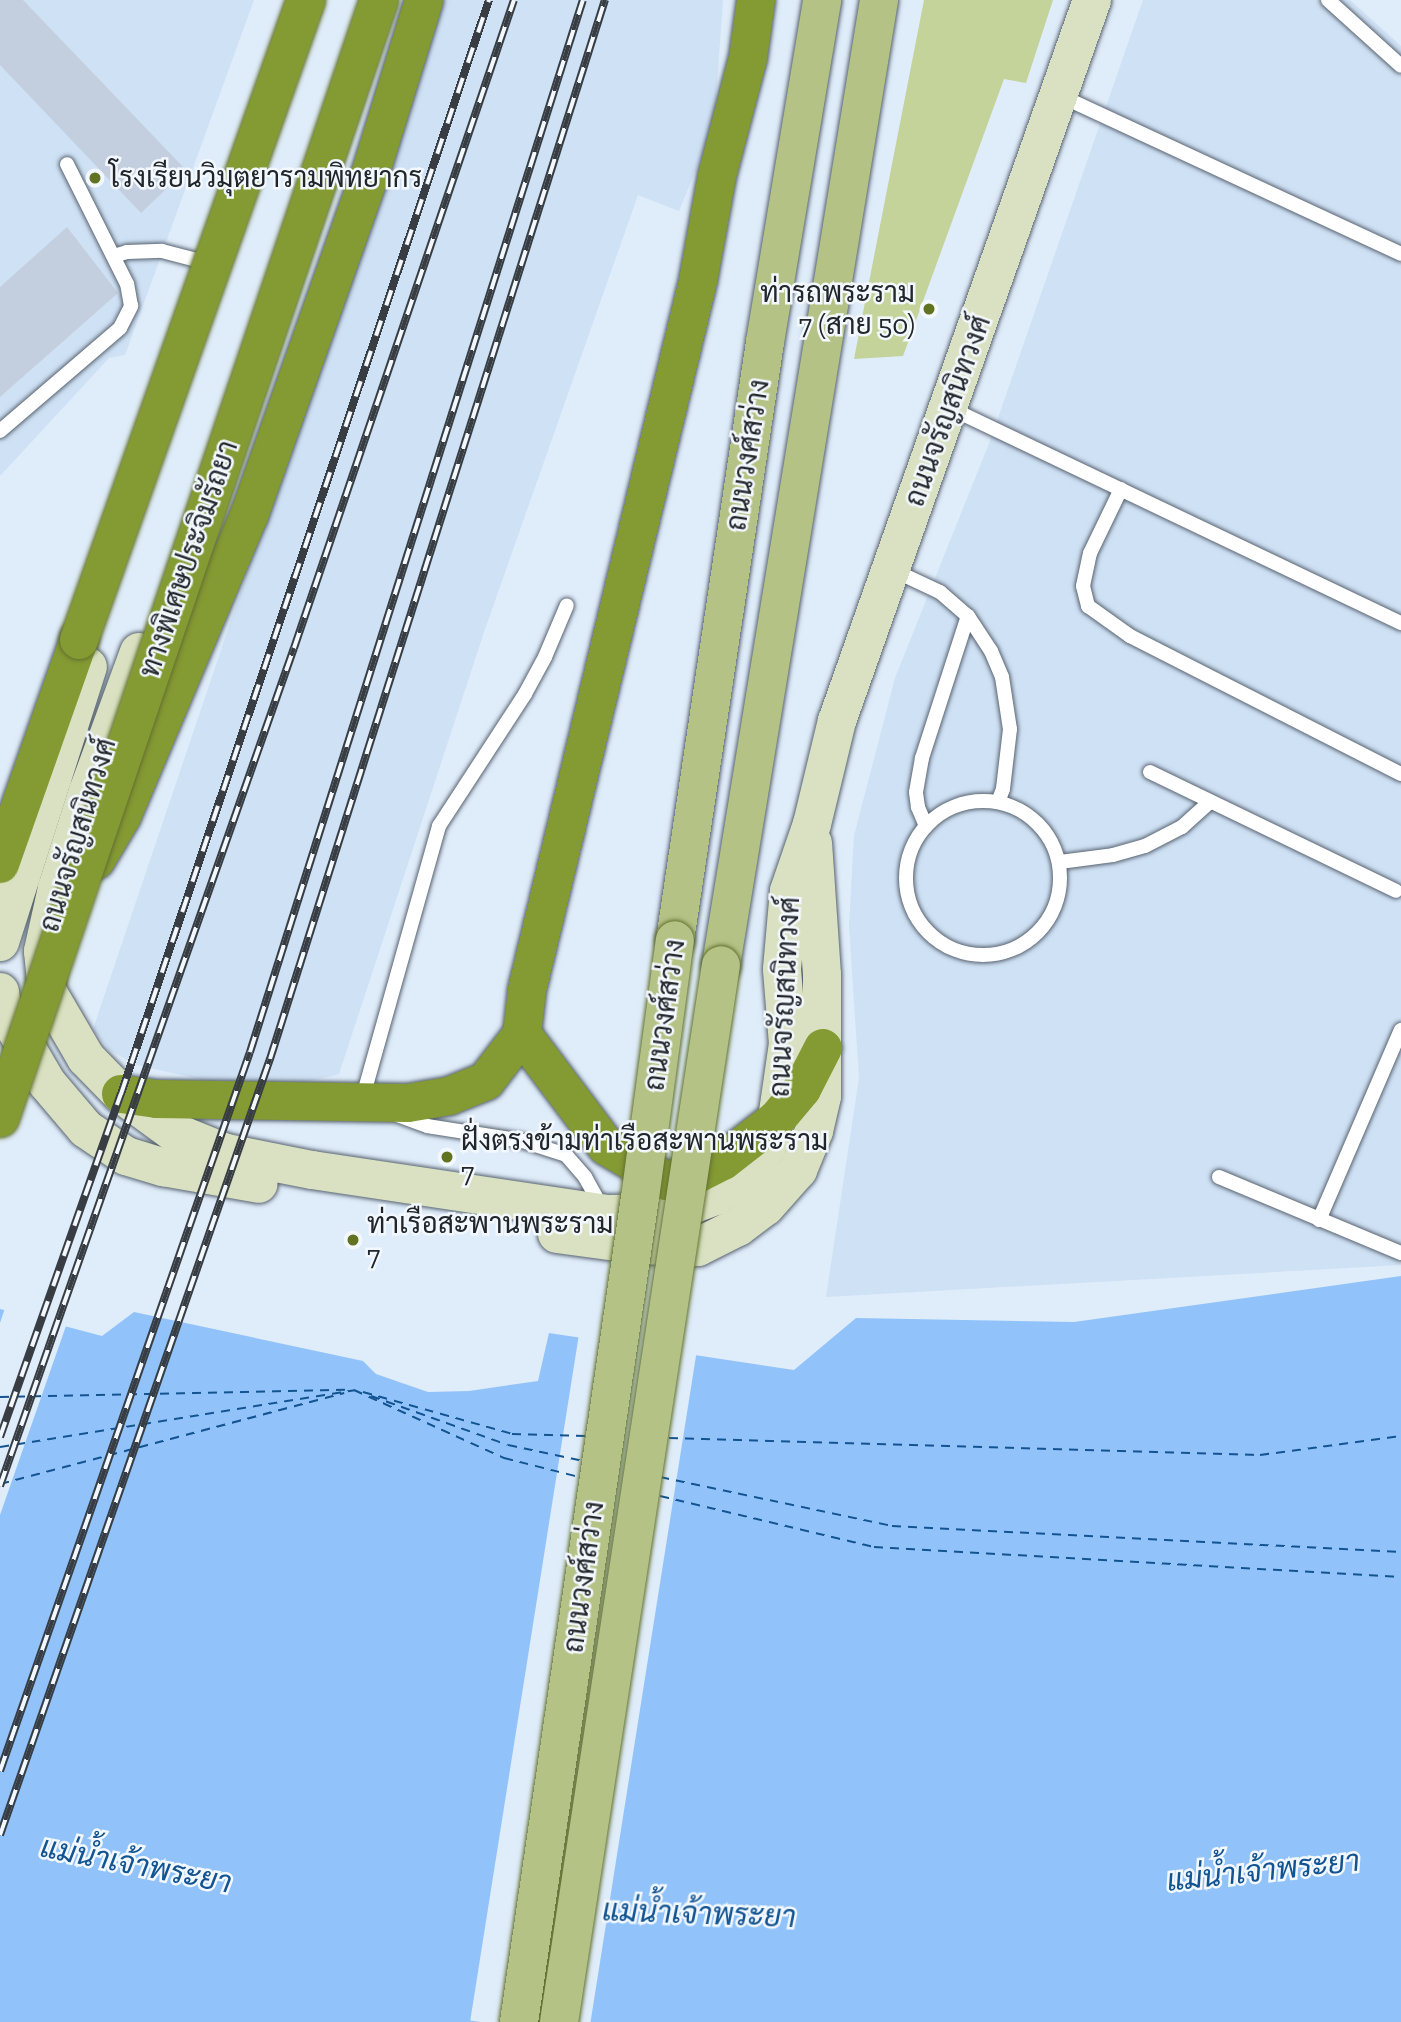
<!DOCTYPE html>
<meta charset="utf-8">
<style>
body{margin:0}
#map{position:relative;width:1401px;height:2022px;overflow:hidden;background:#dfecfa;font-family:"Zilla Slab",Sarabun,serif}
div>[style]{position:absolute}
.built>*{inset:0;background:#cfe1f5}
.green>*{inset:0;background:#c4d39a}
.water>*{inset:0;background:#91c3fa}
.pier>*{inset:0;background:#dfecfa;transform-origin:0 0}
.ferry>*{height:2px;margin-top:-1px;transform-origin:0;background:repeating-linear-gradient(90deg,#125491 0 9px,transparent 0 16px)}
.building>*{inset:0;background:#c3cfde}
.roads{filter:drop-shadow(0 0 2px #586370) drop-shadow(0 0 2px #586370)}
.service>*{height:14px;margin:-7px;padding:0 7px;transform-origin:7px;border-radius:7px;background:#fff}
.service>.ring{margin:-7px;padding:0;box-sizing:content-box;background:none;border:14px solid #fff;border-radius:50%}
.secondary>*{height:38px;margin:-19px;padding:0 19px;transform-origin:19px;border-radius:19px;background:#dae1c2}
.primary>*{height:38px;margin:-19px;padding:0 19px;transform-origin:19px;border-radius:19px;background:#b5c285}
.motorway>*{height:38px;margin:-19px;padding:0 19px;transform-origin:19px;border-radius:19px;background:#849a33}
.rail>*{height:8px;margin-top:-4px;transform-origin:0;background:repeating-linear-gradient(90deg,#f3f8fe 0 16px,#373d43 0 32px);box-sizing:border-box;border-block:2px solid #373d43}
.bridges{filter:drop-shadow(0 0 2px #617130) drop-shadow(0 0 2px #617130)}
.primary-bridge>*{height:38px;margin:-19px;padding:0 19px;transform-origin:19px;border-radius:19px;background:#b5c285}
.motorway-bridge>*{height:38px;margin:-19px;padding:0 19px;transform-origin:19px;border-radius:19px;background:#849a33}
.dots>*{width:19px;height:19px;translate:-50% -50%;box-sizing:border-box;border:4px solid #f3f8fe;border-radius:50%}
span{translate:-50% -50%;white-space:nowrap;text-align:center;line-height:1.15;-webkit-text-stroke:5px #f3f8fe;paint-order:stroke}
.poi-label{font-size:28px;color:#21262b}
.left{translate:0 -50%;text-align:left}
.right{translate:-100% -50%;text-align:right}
.street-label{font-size:28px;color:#21262b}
.water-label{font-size:30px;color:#125491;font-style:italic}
</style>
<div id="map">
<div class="built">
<div style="clip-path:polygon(0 0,254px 0,125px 355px,109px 358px,0 476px)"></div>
<div style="clip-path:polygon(445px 0,723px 0,714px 126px,679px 211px,638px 195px,484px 632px,339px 1074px,292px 1086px,212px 1082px,137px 1065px,109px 1050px,93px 1029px,270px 505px)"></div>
<div style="clip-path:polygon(1143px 0,1350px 0,1401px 46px,1401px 1265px,826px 1297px,859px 1078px,849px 926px,854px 836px,895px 678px,990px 441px)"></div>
</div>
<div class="green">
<div style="clip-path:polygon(924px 0,1053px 0,1026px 83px,1004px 79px,903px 356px,854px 359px)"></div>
</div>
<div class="water">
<div style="clip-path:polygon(1401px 1276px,1401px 2022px,0 2022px,0 1309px,102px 1336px,134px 1312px,363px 1361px,376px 1374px,428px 1392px,469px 1391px,538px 1381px,549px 1333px,794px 1370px,856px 1318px,1074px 1322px)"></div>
</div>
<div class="pier">
<div style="clip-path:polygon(5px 1308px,67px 1323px,0 1515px,0 1323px)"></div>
<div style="left:579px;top:1334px;width:119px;height:695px;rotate:9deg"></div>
</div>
<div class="ferry">
<div style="left:363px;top:1392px;width:155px;rotate:15.7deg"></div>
<div style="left:512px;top:1434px;width:74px;rotate:1.5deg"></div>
<div style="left:371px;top:1396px;width:145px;rotate:19.7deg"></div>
<div style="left:508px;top:1445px;width:77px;rotate:12deg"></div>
<div style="left:0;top:1397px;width:345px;rotate:-1.2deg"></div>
<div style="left:669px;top:1438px;width:591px;rotate:1.65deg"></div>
<div style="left:1260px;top:1455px;width:142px;rotate:-7.7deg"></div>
<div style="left:0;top:1447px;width:359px;rotate:-9.1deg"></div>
<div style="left:354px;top:1390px;width:165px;rotate:24.4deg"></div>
<div style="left:504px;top:1458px;width:77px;rotate:14.2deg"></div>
<div style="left:660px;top:1477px;width:237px;rotate:11.9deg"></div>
<div style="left:892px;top:1526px;width:510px;rotate:2.92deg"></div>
<div style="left:0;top:1484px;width:356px;rotate:-14.8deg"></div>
<div style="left:660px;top:1496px;width:220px;rotate:13.4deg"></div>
<div style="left:874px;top:1547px;width:528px;rotate:3.26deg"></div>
</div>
<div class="building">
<div style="clip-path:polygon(0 0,23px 0,186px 170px,141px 213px,0 65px)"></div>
<div style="clip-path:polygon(67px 227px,118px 293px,0 397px,0 287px)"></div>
</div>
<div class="roads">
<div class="service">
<div style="left:1328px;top:0;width:98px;rotate:42.1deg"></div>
<div style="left:1061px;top:96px;width:375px;rotate:24.9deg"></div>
<div style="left:114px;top:256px;width:14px;rotate:-17deg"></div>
<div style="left:127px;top:252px;width:35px;rotate:-2deg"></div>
<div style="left:162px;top:251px;width:52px;rotate:14.6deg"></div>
<div style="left:950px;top:408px;width:500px;rotate:25.5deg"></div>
<div style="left:0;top:431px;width:158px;rotate:-40.6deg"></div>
<div style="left:120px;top:328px;width:25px;rotate:-63deg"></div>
<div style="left:131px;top:306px;width:22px;rotate:-100deg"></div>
<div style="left:127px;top:284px;width:134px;rotate:-116.6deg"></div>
<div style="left:1121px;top:489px;width:71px;rotate:115.8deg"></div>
<div style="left:1090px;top:553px;width:34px;rotate:102deg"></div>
<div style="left:1083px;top:586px;width:21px;rotate:76deg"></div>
<div style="left:1088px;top:606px;width:52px;rotate:35.5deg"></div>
<div style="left:1130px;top:636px;width:304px;rotate:27deg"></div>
<div style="left:893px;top:570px;width:52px;rotate:25.1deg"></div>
<div style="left:940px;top:592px;width:37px;rotate:41deg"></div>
<div style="left:968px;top:616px;width:42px;rotate:56.7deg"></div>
<div style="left:991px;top:651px;width:28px;rotate:67deg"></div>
<div style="left:1002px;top:677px;width:53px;rotate:81.3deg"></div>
<div style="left:1010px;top:729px;width:60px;rotate:96.7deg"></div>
<div style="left:1003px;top:789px;width:14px;rotate:111deg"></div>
<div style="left:1150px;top:772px;width:273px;rotate:25.8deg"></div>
<div class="ring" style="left:906px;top:801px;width:140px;height:140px"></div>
<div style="left:926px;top:826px;width:21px;rotate:-113deg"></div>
<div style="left:918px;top:807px;width:15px;rotate:-98deg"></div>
<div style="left:916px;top:792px;width:35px;rotate:-80deg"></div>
<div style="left:922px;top:758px;width:149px;rotate:-72.1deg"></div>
<div style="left:1060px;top:862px;width:53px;rotate:-7.5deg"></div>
<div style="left:1113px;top:855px;width:33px;rotate:-16deg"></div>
<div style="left:1145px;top:846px;width:42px;rotate:-27.2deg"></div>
<div style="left:1182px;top:827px;width:38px;rotate:-42deg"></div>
<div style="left:362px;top:1100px;width:285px;rotate:-74.3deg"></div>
<div style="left:439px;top:826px;width:158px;rotate:-56.9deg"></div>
<div style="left:525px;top:694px;width:42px;rotate:-61.6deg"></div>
<div style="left:545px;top:657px;width:56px;rotate:-67.1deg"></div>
<div style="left:397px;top:1115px;width:32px;rotate:20deg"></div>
<div style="left:427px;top:1126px;width:97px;rotate:8.9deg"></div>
<div style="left:523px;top:1141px;width:45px;rotate:18deg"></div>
<div style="left:566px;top:1155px;width:29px;rotate:49deg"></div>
<div style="left:585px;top:1177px;width:35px;rotate:61deg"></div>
<div style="left:1219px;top:1177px;width:197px;rotate:22.7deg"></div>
<div style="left:1319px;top:1220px;width:207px;rotate:-66.7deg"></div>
</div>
<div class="secondary">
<div style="left:139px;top:652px;width:148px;rotate:110.1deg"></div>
<div style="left:88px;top:791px;width:102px;rotate:107.7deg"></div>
<div style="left:57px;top:888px;width:65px;rotate:102.5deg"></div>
<div style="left:43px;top:951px;width:40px;rotate:84.3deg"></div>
<div style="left:47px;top:991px;width:78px;rotate:59.8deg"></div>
<div style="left:86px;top:1058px;width:50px;rotate:45.8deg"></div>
<div style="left:121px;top:1094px;width:63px;rotate:36deg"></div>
<div style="left:172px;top:1131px;width:58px;rotate:22.2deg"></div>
<div style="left:226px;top:1153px;width:88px;rotate:11.2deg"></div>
<div style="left:312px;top:1170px;width:297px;rotate:8.5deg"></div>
<div style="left:606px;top:1214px;width:64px;rotate:-0.9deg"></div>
<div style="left:670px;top:1213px;width:49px;rotate:-20.3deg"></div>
<div style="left:716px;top:1196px;width:37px;rotate:-34deg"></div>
<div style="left:747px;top:1175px;width:32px;rotate:-54deg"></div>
<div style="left:766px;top:1149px;width:32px;rotate:-70deg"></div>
<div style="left:777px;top:1119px;width:76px;rotate:-81.7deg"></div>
<div style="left:788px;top:1044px;width:75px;rotate:-94.6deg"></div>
<div style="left:782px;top:969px;width:78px;rotate:-84.9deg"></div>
<div style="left:789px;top:891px;width:71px;rotate:-71.1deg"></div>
<div style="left:812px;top:824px;width:106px;rotate:-76.4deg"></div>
<div style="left:837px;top:721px;width:765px;rotate:-70.52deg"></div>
<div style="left:0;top:942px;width:289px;rotate:-72.3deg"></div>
<div style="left:0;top:992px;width:14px;rotate:82deg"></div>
<div style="left:2px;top:1006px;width:89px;rotate:59.7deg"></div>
<div style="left:47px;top:1083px;width:60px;rotate:49.7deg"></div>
<div style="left:86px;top:1129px;width:48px;rotate:34deg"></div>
<div style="left:126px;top:1156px;width:39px;rotate:17deg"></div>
<div style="left:163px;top:1167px;width:97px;rotate:10deg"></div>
<div style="left:557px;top:1234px;width:82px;rotate:7.7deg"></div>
<div style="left:638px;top:1245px;width:60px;rotate:1.9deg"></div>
<div style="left:698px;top:1247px;width:45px;rotate:-26.6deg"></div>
<div style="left:738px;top:1227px;width:34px;rotate:-37deg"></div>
<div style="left:765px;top:1207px;width:50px;rotate:-48.3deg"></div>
<div style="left:798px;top:1170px;width:42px;rotate:-67.7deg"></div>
<div style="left:814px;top:1131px;width:36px;rotate:-77deg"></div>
<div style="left:822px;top:1096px;width:121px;rotate:-90deg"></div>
<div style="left:822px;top:975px;width:132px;rotate:-93.9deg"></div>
</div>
<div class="primary">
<div style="left:675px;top:940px;width:605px;rotate:-81.44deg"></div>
<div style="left:765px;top:342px;width:347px;rotate:-80.5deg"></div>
<div style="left:721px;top:965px;width:978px;rotate:-80.7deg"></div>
</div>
<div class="motorway">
<div style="left:96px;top:860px;width:51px;rotate:-59.4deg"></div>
<div style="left:122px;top:816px;width:326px;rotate:-67.1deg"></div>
<div style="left:249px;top:516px;width:359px;rotate:-70.5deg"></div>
<div style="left:369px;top:178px;width:186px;rotate:-72.8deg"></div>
<div style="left:0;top:864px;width:238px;rotate:-70.6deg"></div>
<div style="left:522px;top:1034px;width:140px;rotate:53.1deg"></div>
<div style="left:606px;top:1146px;width:69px;rotate:30.3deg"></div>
<div style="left:666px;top:1181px;width:34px;rotate:-14deg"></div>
<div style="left:699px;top:1173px;width:27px;rotate:-27deg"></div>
<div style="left:723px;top:1161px;width:68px;rotate:-37.9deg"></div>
<div style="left:777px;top:1119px;width:39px;rotate:-50deg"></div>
<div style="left:802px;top:1089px;width:46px;rotate:-62.9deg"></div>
<div style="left:121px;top:1094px;width:36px;rotate:8deg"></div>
<div style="left:157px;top:1099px;width:251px;rotate:0.9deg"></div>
<div style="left:408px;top:1103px;width:42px;rotate:-9.7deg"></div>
<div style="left:449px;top:1096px;width:40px;rotate:-22deg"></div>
<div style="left:486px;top:1081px;width:59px;rotate:-52.5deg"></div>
<div style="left:522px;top:1034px;width:44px;rotate:-83.5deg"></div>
<div style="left:527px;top:990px;width:729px;rotate:-76.44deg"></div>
<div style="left:698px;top:281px;width:107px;rotate:-79.7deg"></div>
<div style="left:717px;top:176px;width:122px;rotate:-75.3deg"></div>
<div style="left:748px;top:58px;width:59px;rotate:-82.1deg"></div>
</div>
</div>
<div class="rail">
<div style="left:0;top:1437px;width:364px;rotate:-70.6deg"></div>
<div style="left:121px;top:1094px;width:1154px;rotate:-71.41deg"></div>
<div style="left:0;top:1486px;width:888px;rotate:-70.67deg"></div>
<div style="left:294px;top:648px;width:684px;rotate:-71.25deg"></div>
<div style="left:0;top:1771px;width:761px;rotate:-70.83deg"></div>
<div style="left:250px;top:1052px;width:1103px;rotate:-72.44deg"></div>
<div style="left:0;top:1835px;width:822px;rotate:-70.82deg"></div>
<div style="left:270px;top:1059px;width:1111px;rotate:-72.45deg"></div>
</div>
<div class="bridges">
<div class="primary-bridge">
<div style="left:519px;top:2022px;width:833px;rotate:-81.65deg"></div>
<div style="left:640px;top:1198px;width:260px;rotate:-82.3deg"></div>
<div style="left:559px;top:2022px;width:1069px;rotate:-81.29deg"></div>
</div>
<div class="motorway-bridge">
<div style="left:79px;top:640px;width:679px;rotate:-70.47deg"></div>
<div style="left:0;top:1118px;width:1180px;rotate:-71.27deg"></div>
</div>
</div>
<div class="dots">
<div style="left:95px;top:178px;background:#617220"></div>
<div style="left:929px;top:309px;background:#617220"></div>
<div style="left:447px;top:1157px;background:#617220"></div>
<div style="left:353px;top:1240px;background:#617220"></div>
</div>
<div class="poi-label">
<span class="left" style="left:109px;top:178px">โรงเรียนวิมุตยารามพิทยากร</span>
<span class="right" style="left:915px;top:309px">ท่ารถพระราม<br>7 (สาย 50)</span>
<span class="left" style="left:461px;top:1157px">ฝั่งตรงข้ามท่าเรือสะพานพระราม<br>7</span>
<span class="left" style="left:367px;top:1240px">ท่าเรือสะพานพระราม<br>7</span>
</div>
<div class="street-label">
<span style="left:948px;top:411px;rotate:-70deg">ถนนจรัญสนิทวงศ์</span>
<span style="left:748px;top:455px;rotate:-81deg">ถนนวงศ์สว่าง</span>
<span style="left:189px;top:559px;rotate:-71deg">ทางพิเศษประจิมรัถยา</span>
<span style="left:78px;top:835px;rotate:-73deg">ถนนจรัญสนิทวงศ์</span>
<span style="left:785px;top:997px;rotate:-87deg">ถนนจรัญสนิทวงศ์</span>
<span style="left:665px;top:1015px;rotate:-82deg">ถนนวงศ์สว่าง</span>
<span style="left:584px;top:1577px;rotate:-82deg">ถนนวงศ์สว่าง</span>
</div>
<div class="water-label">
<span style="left:136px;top:1865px;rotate:11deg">แม่น้ำเจ้าพระยา</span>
<span style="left:1263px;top:1871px;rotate:-6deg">แม่น้ำเจ้าพระยา</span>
<span style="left:699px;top:1914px;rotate:2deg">แม่น้ำเจ้าพระยา</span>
</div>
</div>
